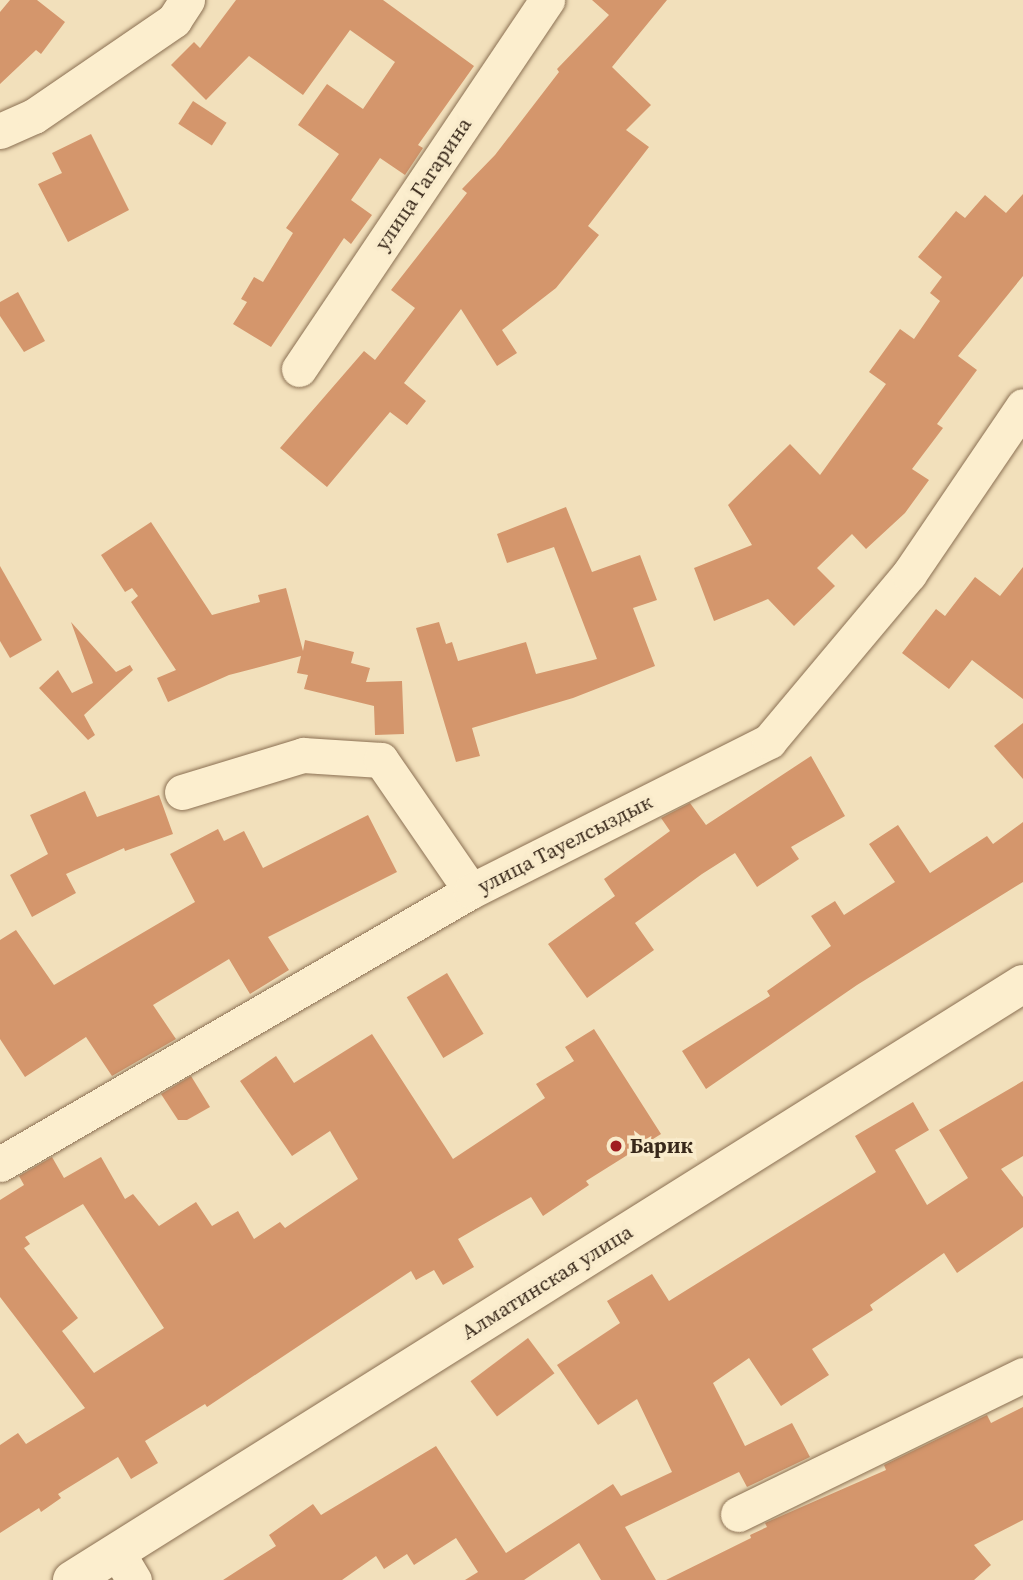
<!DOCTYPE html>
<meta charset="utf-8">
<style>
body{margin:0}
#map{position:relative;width:1023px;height:1580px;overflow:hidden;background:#f2e0bb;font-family:"Source Serif 4",serif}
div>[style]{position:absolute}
.building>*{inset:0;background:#d4966c;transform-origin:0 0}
.roads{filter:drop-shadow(0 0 2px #8b7053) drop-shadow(0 0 2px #8b7053)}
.minor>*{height:35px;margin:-17.5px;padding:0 17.5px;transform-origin:17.5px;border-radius:17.5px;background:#fceece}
.secondary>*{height:38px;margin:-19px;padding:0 19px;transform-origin:19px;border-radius:19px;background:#fceece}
.dots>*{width:19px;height:19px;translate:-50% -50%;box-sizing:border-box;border:4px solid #f9ebcb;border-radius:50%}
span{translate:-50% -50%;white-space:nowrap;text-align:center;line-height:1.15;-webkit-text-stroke:7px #f9ebcb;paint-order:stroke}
.street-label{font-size:21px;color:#38281a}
.poi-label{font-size:21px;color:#38281a;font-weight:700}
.left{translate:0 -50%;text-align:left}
</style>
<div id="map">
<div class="building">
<div style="clip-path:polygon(10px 0,37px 0,65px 22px,41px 54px,36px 50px,0 84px,0 12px)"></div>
<div style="clip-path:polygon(236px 0,383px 0,474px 66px,418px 145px,423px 148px,405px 175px,380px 158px,351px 200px,372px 215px,351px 244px,344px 238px,271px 347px,233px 324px,247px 302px,241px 299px,254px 277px,263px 282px,293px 233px,286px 228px,339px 154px,298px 125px,327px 84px,363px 109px,395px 62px,350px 30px,303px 95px,249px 56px,206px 100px,171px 65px,194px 42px,200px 48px)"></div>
<div style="clip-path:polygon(592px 0,667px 0,612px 67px,651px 105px,626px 130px,649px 147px,588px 226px,599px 235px,556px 288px,502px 330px,517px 353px,497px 366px,461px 309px,404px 383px,426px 401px,407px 425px,390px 412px,327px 487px,280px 448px,364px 351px,375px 360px,415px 308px,391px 290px,467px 193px,462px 189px,495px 155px,559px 72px,557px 69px,609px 15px)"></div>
<div style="left:193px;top:101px;width:40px;height:27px;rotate:33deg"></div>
<div style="clip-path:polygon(91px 134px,129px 210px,68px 242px,38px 184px,62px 173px,52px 153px)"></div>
<div style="clip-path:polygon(1023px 194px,1023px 276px,958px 356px,977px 370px,937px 424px,943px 428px,912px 469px,929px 480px,905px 513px,866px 549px,852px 534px,817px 568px,835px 586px,794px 626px,768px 599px,714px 621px,694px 568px,752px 545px,728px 505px,790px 444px,820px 475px,886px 384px,869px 372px,900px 329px,914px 339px,940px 301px,930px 293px,942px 277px,918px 257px,956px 211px,965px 218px,985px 195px,1006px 213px)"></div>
<div style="clip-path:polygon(18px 292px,45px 341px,24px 352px,0 316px,0 302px)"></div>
<div style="clip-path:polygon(566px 507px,592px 572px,640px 555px,657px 600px,633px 608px,655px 666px,573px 698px,472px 728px,480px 756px,456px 762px,416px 628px,439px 622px,446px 644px,452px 642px,458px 661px,526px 642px,536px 674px,597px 659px,554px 547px,507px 563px,497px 534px)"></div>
<div style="clip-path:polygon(151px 522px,212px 615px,260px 602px,258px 595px,286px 588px,303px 651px,305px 640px,354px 652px,351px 663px,370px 668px,366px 682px,402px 681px,404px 734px,375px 735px,374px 706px,304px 689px,308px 675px,297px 673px,301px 656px,229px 675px,168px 702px,157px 678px,176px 670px,131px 602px,138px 596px,132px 588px,125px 592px,101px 555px)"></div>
<div style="clip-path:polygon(0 566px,42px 640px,10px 658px,0 641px)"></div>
<div style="clip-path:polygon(1023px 567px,1023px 699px,972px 660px,949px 689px,902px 653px,936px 609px,945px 616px,975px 577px,1000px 596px)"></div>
<div style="clip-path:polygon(71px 622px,116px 672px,130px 665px,133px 670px,84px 715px,95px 735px,88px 740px,39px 688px,58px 670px,72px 693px,93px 683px)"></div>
<div style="clip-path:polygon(1023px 723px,1023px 779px,994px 746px)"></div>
<div style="clip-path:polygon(811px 756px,845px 816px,791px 847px,799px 859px,757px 887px,735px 853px,702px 874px,635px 923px,654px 950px,587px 998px,548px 944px,615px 896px,604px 879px,670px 831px,661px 818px,690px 803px,706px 825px)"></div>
<div style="clip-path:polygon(85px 791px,97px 817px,159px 795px,173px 834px,125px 851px,124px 848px,66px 874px,76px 893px,32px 917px,10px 875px,48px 854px,30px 815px)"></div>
<div style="clip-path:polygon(368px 815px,397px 872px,268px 937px,289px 970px,250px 994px,229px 959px,153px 1005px,176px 1039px,112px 1076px,86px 1037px,25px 1077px,0 1039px,0 940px,16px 930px,54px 985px,195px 902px,170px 854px,218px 829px,224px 841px,244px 831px,263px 868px)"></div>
<div style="clip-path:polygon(1023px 822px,1023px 882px,857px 985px,706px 1089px,682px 1051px,770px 996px,767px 991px,831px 946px,811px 916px,835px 901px,844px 915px,895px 882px,869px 844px,898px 825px,930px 873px,987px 836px,993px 844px)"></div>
<div style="left:447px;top:973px;width:71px;height:47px;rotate:59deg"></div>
<div style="clip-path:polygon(evenodd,594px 1029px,661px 1134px,586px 1181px,589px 1185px,543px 1216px,531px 1197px,458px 1239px,474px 1267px,443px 1285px,434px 1270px,416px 1280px,411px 1271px,207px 1407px,205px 1404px,145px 1441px,158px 1463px,131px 1479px,118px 1457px,58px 1494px,61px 1498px,41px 1512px,39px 1508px,0 1533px,0 1445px,18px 1433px,26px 1444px,85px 1408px,0 1297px,0 1200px,24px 1185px,19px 1176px,52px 1157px,64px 1178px,101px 1157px,125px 1199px,133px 1194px,159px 1226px,196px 1202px,212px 1226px,238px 1211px,254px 1239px,280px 1222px,285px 1228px,358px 1179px,330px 1131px,292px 1156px,240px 1081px,276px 1056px,294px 1083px,372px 1034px,453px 1159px,545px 1098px,536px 1084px,574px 1061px,565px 1047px,594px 1029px,83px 1204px,164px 1328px,94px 1373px,62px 1331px,78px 1318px,24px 1248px,30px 1244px,25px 1237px,83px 1204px)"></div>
<div style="clip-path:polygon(191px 1076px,210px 1107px,187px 1120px,178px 1120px,161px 1094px)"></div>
<div style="clip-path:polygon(1023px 1081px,1023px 1156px,1001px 1169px,1023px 1197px,1023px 1227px,957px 1273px,944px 1253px,870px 1305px,873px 1310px,812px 1349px,829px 1375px,781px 1406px,749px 1358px,713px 1383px,745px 1446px,792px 1423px,810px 1457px,747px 1487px,739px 1472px,625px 1527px,656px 1580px,601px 1580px,579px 1543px,524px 1580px,465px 1580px,478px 1572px,456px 1538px,414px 1565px,407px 1554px,384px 1569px,376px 1556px,342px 1580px,223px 1580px,276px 1546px,269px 1535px,313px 1504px,321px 1515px,436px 1446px,506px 1553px,613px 1484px,621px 1496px,672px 1472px,637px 1399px,598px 1425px,557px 1365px,620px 1323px,607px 1301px,652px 1274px,669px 1301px,876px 1172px,855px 1136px,913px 1102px,929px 1130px,895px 1150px,927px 1205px,968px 1178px,939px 1130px)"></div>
<div style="left:528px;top:1338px;width:44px;height:72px;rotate:53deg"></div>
<div style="clip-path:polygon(1023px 1407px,1023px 1520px,974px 1545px,991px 1565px,974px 1580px,666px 1580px,751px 1538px,750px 1535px,767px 1527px,765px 1523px,886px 1470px,884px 1465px,987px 1415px,991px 1423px)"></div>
</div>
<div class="roads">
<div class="minor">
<div style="left:0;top:131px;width:37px;rotate:-24deg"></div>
<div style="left:34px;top:116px;width:170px;rotate:-34.4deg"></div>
<div style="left:174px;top:20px;width:24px;rotate:-57deg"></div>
<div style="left:299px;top:369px;width:445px;rotate:-56.1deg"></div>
<div style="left:182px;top:792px;width:127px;rotate:-17deg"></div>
<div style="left:303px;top:755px;width:78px;rotate:3.7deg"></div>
<div style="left:381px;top:760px;width:159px;rotate:55.5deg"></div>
<div style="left:0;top:1164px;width:544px;rotate:-30.1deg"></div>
<div style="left:471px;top:891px;width:334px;rotate:-26.7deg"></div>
<div style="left:769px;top:741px;width:218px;rotate:-50deg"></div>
<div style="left:909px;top:574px;width:203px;rotate:-55.8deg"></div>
<div style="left:738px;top:1514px;width:317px;rotate:-26deg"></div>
<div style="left:117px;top:1552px;width:33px;rotate:59deg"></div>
</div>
<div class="secondary">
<div style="left:72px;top:1580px;width:1122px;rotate:-32.08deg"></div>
</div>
</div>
<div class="dots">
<div style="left:616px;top:1146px;background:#a01d21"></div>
</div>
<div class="street-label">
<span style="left:423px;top:184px;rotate:-56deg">улица Гагарина</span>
<span style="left:565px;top:844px;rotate:-27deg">улица Тауелсыздык</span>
<span style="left:547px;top:1282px;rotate:-32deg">Алматинская улица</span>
</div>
<div class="poi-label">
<span class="left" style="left:630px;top:1146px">Барик</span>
</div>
</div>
